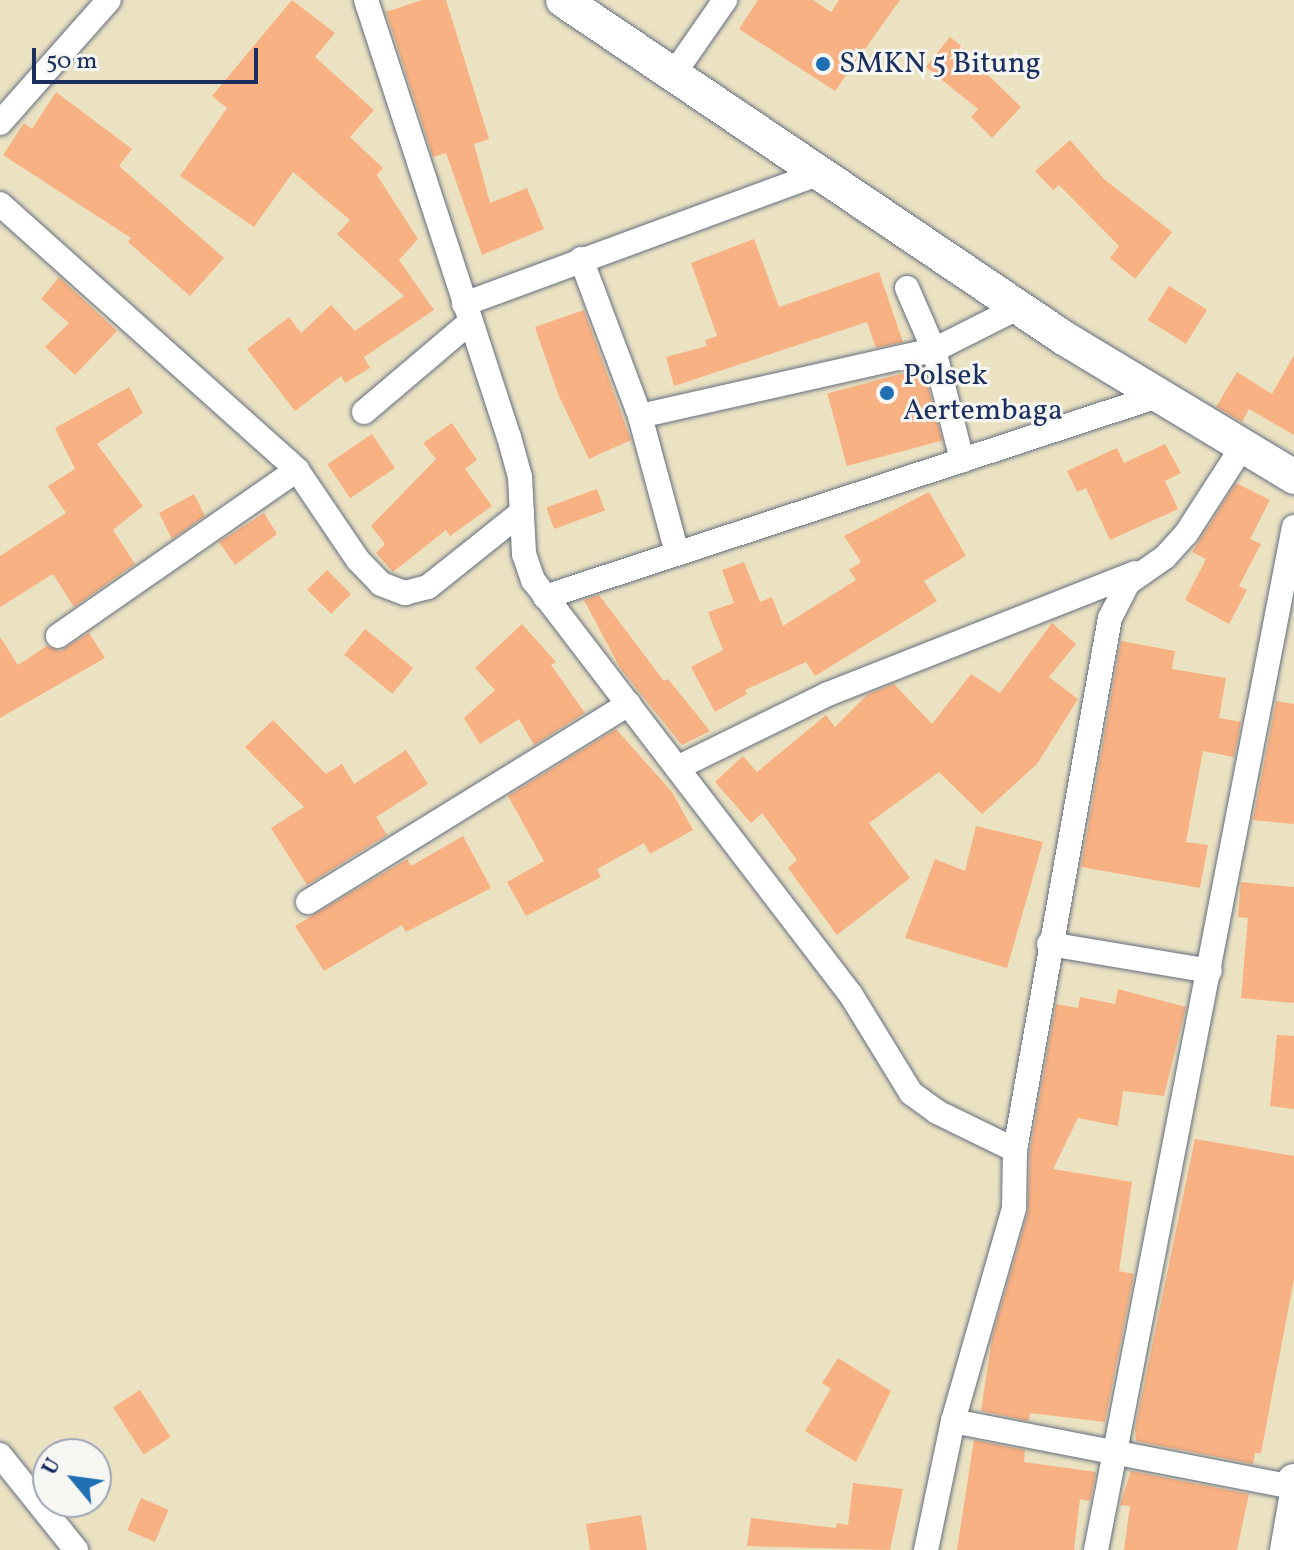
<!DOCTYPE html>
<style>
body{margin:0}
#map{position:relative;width:1294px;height:1550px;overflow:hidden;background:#ebe2c2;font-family:Vollkorn,serif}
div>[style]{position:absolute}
.building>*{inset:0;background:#f8b182;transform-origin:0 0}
.roads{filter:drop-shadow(0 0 2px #646e81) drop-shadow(0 0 2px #646e81)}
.street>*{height:24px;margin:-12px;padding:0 12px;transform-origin:12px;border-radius:12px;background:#fff}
.secondary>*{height:34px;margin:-17px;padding:0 17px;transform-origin:17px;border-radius:17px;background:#fff}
.dots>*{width:22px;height:22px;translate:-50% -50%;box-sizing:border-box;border:4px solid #f6f6f2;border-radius:50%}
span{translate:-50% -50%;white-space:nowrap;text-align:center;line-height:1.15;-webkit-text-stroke:6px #f6f6f2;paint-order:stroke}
.poi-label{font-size:30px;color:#1b2f5e}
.left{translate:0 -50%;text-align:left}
.north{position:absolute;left:32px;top:1438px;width:80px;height:80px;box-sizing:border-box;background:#f6f6f2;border:2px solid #9ea6b7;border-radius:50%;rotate:299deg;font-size:22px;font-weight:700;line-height:32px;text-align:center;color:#1b2f5e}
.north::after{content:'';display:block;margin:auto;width:28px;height:36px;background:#1f6fb2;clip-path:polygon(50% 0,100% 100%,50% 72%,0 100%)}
.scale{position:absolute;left:32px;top:48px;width:226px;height:36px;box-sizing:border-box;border:4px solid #1b2f5e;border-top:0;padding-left:10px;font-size:24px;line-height:28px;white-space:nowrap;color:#1b2f5e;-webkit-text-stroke:6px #f6f6f2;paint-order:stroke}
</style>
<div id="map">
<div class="building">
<div style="clip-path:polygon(292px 0,335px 33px,315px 57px,374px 110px,350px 137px,383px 168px,377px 175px,418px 239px,399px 260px,434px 310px,364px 357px,370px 368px,345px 383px,341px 376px,295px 411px,247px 349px,289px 317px,301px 333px,331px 305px,355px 331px,404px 296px,337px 234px,350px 220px,293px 172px,254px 227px,180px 176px,227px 108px,212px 96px)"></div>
<div style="clip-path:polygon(422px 0,446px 0,489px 139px,474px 144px,490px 203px,527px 188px,544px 229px,482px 255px,446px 153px,433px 157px,386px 12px)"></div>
<div style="clip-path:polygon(758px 0,813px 0,831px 12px,839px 0,900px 0,835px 91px,739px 29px)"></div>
<div style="clip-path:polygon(950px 37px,990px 70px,987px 74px,1021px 107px,992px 138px,971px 117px,978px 109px,926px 67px)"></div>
<div style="clip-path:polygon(56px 92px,132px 149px,119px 166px,224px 258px,190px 296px,128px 242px,131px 238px,3px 155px,24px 123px,32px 129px)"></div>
<div style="clip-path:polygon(1070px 140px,1104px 179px,1172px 232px,1135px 279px,1110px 258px,1119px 246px,1059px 185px,1053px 190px,1035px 171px)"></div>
<div style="clip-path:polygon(754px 239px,779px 307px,879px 272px,903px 342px,876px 348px,867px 322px,674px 386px,666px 357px,707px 346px,705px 340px,717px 336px,691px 263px)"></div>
<div style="clip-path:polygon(59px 277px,117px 331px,75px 375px,45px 347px,69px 323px,41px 299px)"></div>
<div style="left:1169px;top:286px;width:45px;height:40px;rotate:32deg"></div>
<div style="clip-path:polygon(584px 310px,631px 440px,589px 459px,558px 394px,535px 327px)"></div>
<div style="clip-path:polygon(1294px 355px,1294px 435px,1249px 409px,1242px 422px,1216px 407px,1237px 372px,1272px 394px)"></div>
<div style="left:923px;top:368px;width:75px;height:99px;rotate:75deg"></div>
<div style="clip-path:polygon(129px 387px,143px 413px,97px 444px,143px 506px,113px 530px,135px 564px,74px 607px,53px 574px,0 607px,0 556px,66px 513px,48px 486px,75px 469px,55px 428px)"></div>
<div style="clip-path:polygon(452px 423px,477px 460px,465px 469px,492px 506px,450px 536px,446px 530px,393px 572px,376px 553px,385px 544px,371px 526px,436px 459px,423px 443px)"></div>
<div style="left:372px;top:434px;width:41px;height:54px;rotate:56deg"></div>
<div style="clip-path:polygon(1165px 444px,1181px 473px,1165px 481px,1178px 509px,1110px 540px,1086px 488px,1077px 492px,1067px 471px,1117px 448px,1124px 463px)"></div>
<div style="clip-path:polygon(1236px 483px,1270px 500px,1250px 539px,1261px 544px,1239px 586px,1247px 590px,1229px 624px,1185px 600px,1206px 559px,1192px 552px)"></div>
<div style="left:597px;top:489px;width:23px;height:54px;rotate:70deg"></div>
<div style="clip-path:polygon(929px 492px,966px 556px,924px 581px,937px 601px,815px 676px,806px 662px,745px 690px,747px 694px,715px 712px,691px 667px,723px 650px,708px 612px,734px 603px,722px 570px,744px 562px,760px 602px,772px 597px,783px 626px,856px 580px,849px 570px,861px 562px,844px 536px)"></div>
<div style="clip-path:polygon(194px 494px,205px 516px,172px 539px,159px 513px)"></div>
<div style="clip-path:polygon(264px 513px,277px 534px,235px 565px,219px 542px)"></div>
<div style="left:327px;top:570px;width:34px;height:28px;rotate:45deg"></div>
<div style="clip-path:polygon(599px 595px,664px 681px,668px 679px,710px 731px,682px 745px,620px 668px,584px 600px)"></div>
<div style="clip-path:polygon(1052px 623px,1076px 644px,1049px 677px,1078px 699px,1037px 764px,982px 814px,939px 772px,869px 823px,910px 878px,837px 935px,788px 868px,797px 860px,762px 813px,751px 823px,715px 782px,743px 756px,757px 772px,826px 715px,835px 727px,868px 694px,894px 684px,932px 724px,971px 674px,1000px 693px)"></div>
<div style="clip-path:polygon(522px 624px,556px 662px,551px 665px,585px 713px,534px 745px,519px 719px,480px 744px,464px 718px,495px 690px,475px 668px)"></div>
<div style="left:365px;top:629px;width:62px;height:33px;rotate:39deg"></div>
<div style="clip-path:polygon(89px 633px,105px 658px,0 718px,0 637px,18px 665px,47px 646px,60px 651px)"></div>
<div style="clip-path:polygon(1121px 641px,1175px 651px,1172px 669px,1226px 678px,1219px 718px,1241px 722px,1234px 757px,1203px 751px,1186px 842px,1208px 845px,1200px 888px,1081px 867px)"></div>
<div style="clip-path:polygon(1276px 701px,1294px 704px,1294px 824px,1253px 820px)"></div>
<div style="clip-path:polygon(273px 720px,326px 774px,342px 764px,354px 784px,406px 750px,428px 784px,376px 817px,387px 835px,307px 885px,271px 828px,304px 807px,245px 747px)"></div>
<div style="clip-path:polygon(616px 729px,672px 792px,693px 830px,650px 854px,644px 843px,597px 869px,601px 877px,526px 916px,507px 882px,544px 861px,508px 796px)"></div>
<div style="clip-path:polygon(976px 826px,1043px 842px,1007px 968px,905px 938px,935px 859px,965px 871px)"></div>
<div style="clip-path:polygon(463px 836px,491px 888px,406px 932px,402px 925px,324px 971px,295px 926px,407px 859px,411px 866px)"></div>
<div style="clip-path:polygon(1241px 882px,1294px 887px,1294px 1003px,1241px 998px,1248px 918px,1238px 917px)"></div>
<div style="clip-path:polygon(1118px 989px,1186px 1007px,1164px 1096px,1123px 1091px,1118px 1126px,1078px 1118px,1053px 1169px,1132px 1182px,1119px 1271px,1134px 1274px,1105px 1422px,1030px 1413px,1029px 1421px,981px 1411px,992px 1338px,1028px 1212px,1030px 1151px,1056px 1004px,1078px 1008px,1080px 997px,1115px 1004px)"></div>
<div style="clip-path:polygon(1277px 1035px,1294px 1036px,1294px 1109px,1270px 1106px)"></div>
<div style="clip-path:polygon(1195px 1139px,1294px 1156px,1294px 1279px,1261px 1453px,1255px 1453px,1253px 1464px,1136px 1441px,1135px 1428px)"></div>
<div style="clip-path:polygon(838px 1358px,891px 1391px,856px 1462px,805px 1431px,831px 1389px,822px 1383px)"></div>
<div style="left:140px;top:1390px;width:56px;height:32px;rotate:57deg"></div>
<div style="clip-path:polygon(974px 1440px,1025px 1450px,1024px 1462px,1096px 1472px,1090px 1501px,1080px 1499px,1074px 1550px,957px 1550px)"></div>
<div style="clip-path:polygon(1131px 1471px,1249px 1494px,1237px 1550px,1124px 1550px,1130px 1506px,1120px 1505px)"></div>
<div style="clip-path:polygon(853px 1483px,903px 1489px,890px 1550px,747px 1546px,751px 1518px,836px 1528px,837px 1523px,848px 1525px)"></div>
<div style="left:141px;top:1498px;width:30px;height:35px;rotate:23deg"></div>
<div style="clip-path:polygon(641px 1515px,647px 1550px,590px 1550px,586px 1524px)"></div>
</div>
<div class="roads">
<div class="street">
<div style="left:366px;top:0;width:460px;rotate:71.9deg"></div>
<div style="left:509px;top:437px;width:41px;rotate:74.6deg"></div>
<div style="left:520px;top:477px;width:77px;rotate:87deg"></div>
<div style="left:524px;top:554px;width:28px;rotate:71deg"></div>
<div style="left:533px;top:580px;width:523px;rotate:52.54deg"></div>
<div style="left:851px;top:995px;width:115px;rotate:58.5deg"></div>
<div style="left:911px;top:1093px;width:32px;rotate:36deg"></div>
<div style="left:937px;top:1112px;width:87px;rotate:26deg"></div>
<div style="left:675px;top:72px;width:88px;rotate:-55.2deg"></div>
<div style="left:0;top:123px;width:164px;rotate:-48.5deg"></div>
<div style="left:0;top:204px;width:399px;rotate:41.8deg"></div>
<div style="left:297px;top:470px;width:109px;rotate:55.9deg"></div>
<div style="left:358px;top:560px;width:33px;rotate:46deg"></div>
<div style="left:381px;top:584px;width:26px;rotate:21deg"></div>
<div style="left:405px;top:593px;width:24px;rotate:-15deg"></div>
<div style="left:428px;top:587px;width:120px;rotate:-38.6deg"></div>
<div style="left:581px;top:259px;width:168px;rotate:69.4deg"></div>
<div style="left:640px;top:416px;width:142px;rotate:74.9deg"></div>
<div style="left:907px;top:288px;width:68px;rotate:66.5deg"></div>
<div style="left:934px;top:350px;width:95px;rotate:-26.8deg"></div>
<div style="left:464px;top:304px;width:382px;rotate:-20.2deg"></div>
<div style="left:364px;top:412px;width:139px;rotate:-40.3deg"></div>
<div style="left:640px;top:416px;width:301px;rotate:-12.7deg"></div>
<div style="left:934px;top:350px;width:114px;rotate:75.7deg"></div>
<div style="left:545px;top:597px;width:648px;rotate:-18.16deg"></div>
<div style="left:58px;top:636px;width:291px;rotate:-34.8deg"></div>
<div style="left:677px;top:768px;width:168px;rotate:-26.1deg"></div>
<div style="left:828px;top:694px;width:330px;rotate:-21.5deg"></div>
<div style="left:308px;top:902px;width:377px;rotate:-31.7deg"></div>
<div style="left:1049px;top:944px;width:163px;rotate:9.5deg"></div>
<div style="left:953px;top:1421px;width:346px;rotate:11deg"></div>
<div style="left:1293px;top:1487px;width:64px;rotate:99.9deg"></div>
<div style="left:0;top:1455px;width:122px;rotate:51.3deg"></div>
<div style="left:926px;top:1550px;width:132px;rotate:-78.2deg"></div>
<div style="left:953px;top:1421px;width:222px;rotate:-74deg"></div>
<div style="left:1014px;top:1208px;width:58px;rotate:-89deg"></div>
<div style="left:1015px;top:1150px;width:540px;rotate:-79.88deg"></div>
<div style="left:1110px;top:618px;width:39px;rotate:-63deg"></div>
<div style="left:1128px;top:583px;width:45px;rotate:-35.1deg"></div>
<div style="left:1165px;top:557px;width:31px;rotate:-48deg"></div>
<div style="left:1186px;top:534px;width:103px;rotate:-57.2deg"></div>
<div style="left:1096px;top:1550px;width:1042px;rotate:-79.05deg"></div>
</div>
<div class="secondary">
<div style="left:563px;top:0;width:604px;rotate:34.01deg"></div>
<div style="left:1064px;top:338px;width:269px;rotate:31.1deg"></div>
<div style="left:1294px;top:1481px;width:6px;rotate:90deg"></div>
</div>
</div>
<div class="dots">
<div style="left:823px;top:64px;background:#1f6fb2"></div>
<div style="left:887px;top:393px;background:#1f6fb2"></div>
</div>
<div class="poi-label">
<span class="left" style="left:839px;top:64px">SMKN 5 Bitung</span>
<span class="left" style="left:903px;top:393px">Polsek<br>Aertembaga</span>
</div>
<div class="north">U</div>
<div class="scale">50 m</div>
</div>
